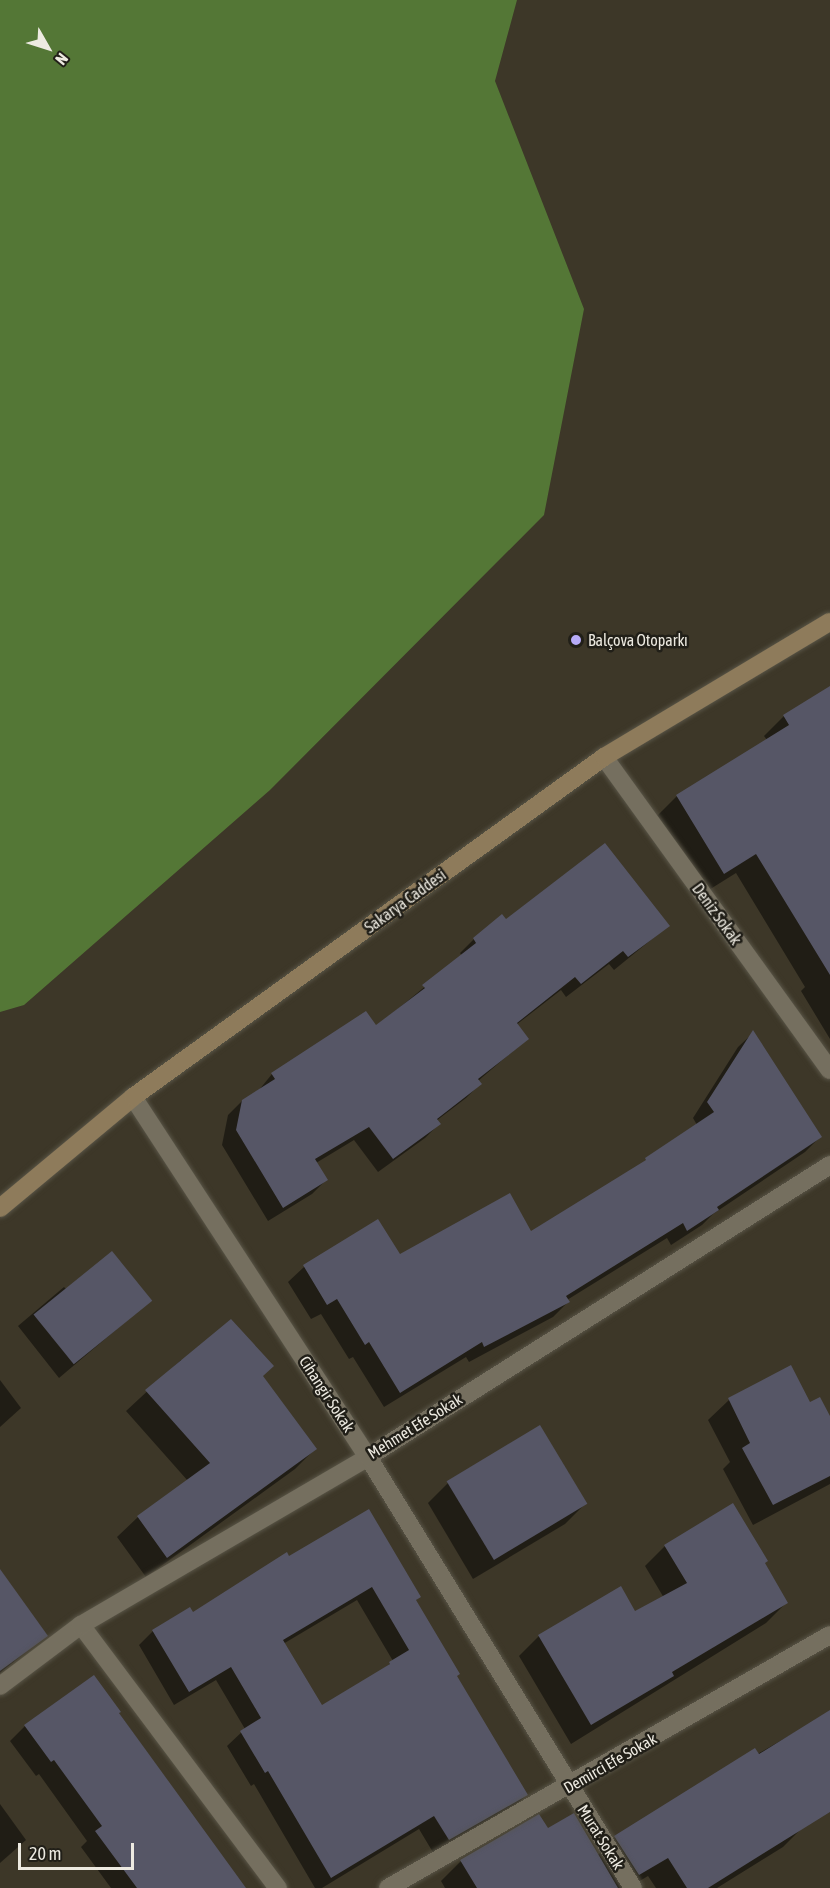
<!DOCTYPE html>
<meta charset="utf-8">
<style>
body{margin:0}
#map{position:relative;width:830px;height:1888px;overflow:hidden;background:#3d3728;font-family:"Asap Condensed",sans-serif}
div>[style]{position:absolute}
.forest>*{inset:0;background:#547736}
.shadow>*{inset:0;background:#0007}
.building>*{inset:0;background:#565666;transform-origin:0 0}
.roads{filter:drop-shadow(0 0 2px #585446) drop-shadow(0 0 2px #585446)}
.street>*{height:18px;margin:-9px;padding:0 9px;transform-origin:9px;border-radius:9px;background:#756f5f}
.secondary>*{height:18px;margin:-9px;padding:0 9px;transform-origin:9px;border-radius:9px;background:#8e7b5b}
.dots>*{width:16px;height:16px;translate:-50% -50%;box-sizing:border-box;border:3px solid #211f18;border-radius:50%}
span{translate:-50% -50%;white-space:nowrap;text-align:center;line-height:1.15;-webkit-text-stroke:5px #211f18;paint-order:stroke}
.poi-label{font-size:16px;color:#edeae1}
.left{translate:0 -50%;text-align:left}
.street-label{font-size:16px;color:#edeae1}
.north{position:absolute;left:18px;top:18px;width:60px;height:60px;-webkit-text-stroke:4px #211f18;paint-order:stroke;rotate:129deg;font-size:16px;font-weight:700;line-height:24px;text-align:center;color:#edeae1}
.north::after{content:'';display:block;margin:auto;width:21px;height:27px;background:#edeae1;clip-path:polygon(50% 0,100% 100%,50% 72%,0 100%)}
.scale{position:absolute;left:18px;top:1843px;width:116px;height:27px;box-sizing:border-box;border:3px solid #edeae1;border-top:0;padding-left:8px;font-size:18px;line-height:21px;white-space:nowrap;color:#edeae1;-webkit-text-stroke:4px #211f18;paint-order:stroke}
</style>
<div id="map">
<div class="forest">
<div style="clip-path:polygon(0 0,517px 0,495px 81px,584px 309px,544px 515px,270px 790px,24px 1005px,0 1012px)"></div>
</div>
<div class="shadow">
<div style="clip-path:polygon(830px 688px,830px 1039px,801px 991px,805px 987px,736px 873px,704px 893px,657px 816px,677px 796px,767px 740px,764px 736px,784px 716px)"></div>
<div style="clip-path:polygon(506px 921px,668px 926px,614px 970px,609px 964px,566px 997px,561px 990px,516px 1025px,527px 1039px,478px 1081px,480px 1084px,466px 1098px,436px 1121px,439px 1124px,425px 1138px,378px 1172px,354px 1140px,316px 1163px,326px 1180px,312px 1194px,268px 1221px,222px 1145px,228px 1115px,242px 1101px,259px 1090px,272px 1074px,376px 1027px,462px 956px,460px 953px,474px 939px)"></div>
<div style="clip-path:polygon(753px 1033px,820px 1137px,805px 1152px,713px 1214px,702px 1225px,671px 1245px,667px 1238px,567px 1300px,568px 1302px,553px 1317px,469px 1362px,466px 1357px,384px 1407px,353px 1357px,349px 1359px,321px 1314px,311px 1319px,288px 1282px,304px 1267px,377px 1221px,399px 1256px,530px 1234px,638px 1167px,697px 1125px,693px 1118px,738px 1047px)"></div>
<div style="clip-path:polygon(64px 1287px,66px 1289px,150px 1301px,59px 1378px,18px 1326px)"></div>
<div style="clip-path:polygon(181px 1360px,315px 1449px,295px 1469px,146px 1577px,117px 1537px,138px 1517px,188px 1481px,126px 1411px)"></div>
<div style="clip-path:polygon(791px 1367px,809px 1404px,830px 1420px,830px 1484px,753px 1525px,723px 1469px,730px 1462px,708px 1420px,729px 1400px)"></div>
<div style="clip-path:polygon(0 1380px,21px 1408px,0 1427px)"></div>
<div style="clip-path:polygon(448px 1483px,585px 1504px,565px 1524px,473px 1579px,428px 1503px)"></div>
<div style="clip-path:polygon(665px 1546px,763px 1563px,786px 1603px,766px 1623px,571px 1744px,519px 1656px,539px 1636px,635px 1613px,664px 1598px,645px 1566px)"></div>
<div style="clip-path:polygon(evenodd,289px 1558px,419px 1597px,415px 1601px,456px 1676px,526px 1795px,512px 1809px,434px 1854px,419px 1829px,322px 1888px,315px 1888px,254px 1784px,251px 1786px,227px 1746px,245px 1729px,216px 1680px,174px 1705px,139px 1645px,153px 1631px,193px 1614px,289px 1558px,357px 1600px,393px 1661px,382px 1671px,321px 1707px,283px 1644px,357px 1600px)"></div>
<div style="clip-path:polygon(0 1603px,46px 1635px,0 1673px)"></div>
<div style="clip-path:polygon(93px 1677px,244px 1888px,111px 1888px,81px 1847px,87px 1841px,39px 1774px,36px 1776px,10px 1741px,25px 1726px)"></div>
<div style="clip-path:polygon(830px 1712px,830px 1811px,802px 1828px,783px 1847px,717px 1888px,656px 1888px,648px 1876px,628px 1888px,445px 1888px,441px 1881px,461px 1861px,547px 1830px,598px 1855px,615px 1837px)"></div>
<div style="clip-path:polygon(0 1804px,26px 1840px,0 1863px)"></div>
</div>
<div class="building">
<div style="clip-path:polygon(830px 686px,830px 975px,756px 854px,724px 874px,676px 795px,789px 725px,783px 715px)"></div>
<div style="clip-path:polygon(605px 843px,670px 926px,628px 957px,623px 951px,581px 984px,575px 977px,517px 1023px,529px 1039px,478px 1079px,482px 1084px,437px 1119px,441px 1124px,393px 1159px,369px 1127px,315px 1159px,328px 1180px,283px 1208px,236px 1130px,242px 1100px,275px 1079px,271px 1073px,366px 1011px,376px 1025px,425px 988px,422px 985px,476px 943px,473px 938px,502px 914px,506px 919px)"></div>
<div style="clip-path:polygon(753px 1030px,822px 1137px,717px 1207px,719px 1210px,687px 1231px,683px 1223px,566px 1296px,570px 1302px,484px 1347px,482px 1342px,400px 1393px,369px 1342px,365px 1345px,337px 1299px,327px 1305px,303px 1265px,378px 1219px,400px 1254px,510px 1193px,531px 1231px,646px 1160px,645px 1158px,714px 1112px,707px 1102px)"></div>
<div style="left:112px;top:1251px;width:64px;height:101px;rotate:51deg"></div>
<div style="clip-path:polygon(231px 1319px,274px 1366px,263px 1376px,317px 1449px,167px 1558px,137px 1516px,210px 1463px,145px 1390px)"></div>
<div style="clip-path:polygon(791px 1365px,810px 1402px,820px 1397px,830px 1416px,830px 1476px,773px 1505px,742px 1448px,750px 1443px,728px 1398px)"></div>
<div style="left:540px;top:1425px;width:92px;height:109px;rotate:59deg"></div>
<div style="clip-path:polygon(733px 1503px,768px 1561px,765px 1563px,788px 1603px,672px 1672px,674px 1676px,591px 1725px,538px 1635px,621px 1586px,635px 1611px,687px 1583px,664px 1545px)"></div>
<div style="clip-path:polygon(evenodd,369px 1509px,421px 1597px,416px 1600px,460px 1674px,457px 1676px,528px 1795px,449px 1840px,434px 1816px,331px 1878px,268px 1771px,265px 1773px,240px 1731px,261px 1718px,231px 1667px,189px 1692px,152px 1630px,190px 1607px,193px 1612px,287px 1552px,289px 1556px,369px 1509px,372px 1587px,409px 1650px,389px 1662px,390px 1664px,322px 1705px,283px 1640px,372px 1587px)"></div>
<div style="clip-path:polygon(0 1569px,48px 1636px,0 1671px)"></div>
<div style="clip-path:polygon(94px 1675px,121px 1712px,119px 1713px,246px 1888px,137px 1888px,95px 1831px,102px 1826px,54px 1760px,51px 1762px,24px 1725px)"></div>
<div style="clip-path:polygon(830px 1710px,830px 1812px,708px 1888px,687px 1888px,668px 1858px,639px 1875px,614px 1836px,755px 1748px,759px 1754px)"></div>
<div style="clip-path:polygon(574px 1813px,618px 1888px,477px 1888px,460px 1860px,539px 1814px,548px 1828px)"></div>
</div>
<div class="roads">
<div class="street">
<div style="left:604px;top:757px;width:386px;rotate:54.2deg"></div>
<div style="left:133px;top:1097px;width:430px;rotate:56.9deg"></div>
<div style="left:368px;top:1457px;width:506px;rotate:58.41deg"></div>
<div style="left:81px;top:1625px;width:329px;rotate:53.2deg"></div>
<div style="left:0;top:1686px;width:101px;rotate:-37deg"></div>
<div style="left:81px;top:1625px;width:333px;rotate:-30.3deg"></div>
<div style="left:368px;top:1457px;width:547px;rotate:-32.29deg"></div>
<div style="left:388px;top:1888px;width:509px;rotate:-29.79deg"></div>
</div>
<div class="secondary">
<div style="left:0;top:1208px;width:173px;rotate:-39.8deg"></div>
<div style="left:133px;top:1097px;width:581px;rotate:-35.82deg"></div>
<div style="left:604px;top:757px;width:263px;rotate:-30.9deg"></div>
</div>
</div>
<div class="dots">
<div style="left:576px;top:640px;background:#b7abf8"></div>
</div>
<div class="poi-label">
<span class="left" style="left:588px;top:640px">Balçova Otoparkı</span>
</div>
<div class="street-label">
<span style="left:405px;top:901px;rotate:-36deg">Sakarya Caddesi</span>
<span style="left:717px;top:914px;rotate:54deg">Deniz Sokak</span>
<span style="left:327px;top:1394px;rotate:57deg">Cihangir Sokak</span>
<span style="left:415px;top:1426px;rotate:-32deg">Mehmet Efe Sokak</span>
<span style="left:610px;top:1763px;rotate:-30deg">Demirci Efe Sokak</span>
<span style="left:601px;top:1837px;rotate:58deg">Murat Sokak</span>
</div>
<div class="north">N</div>
<div class="scale">20 m</div>
</div>
